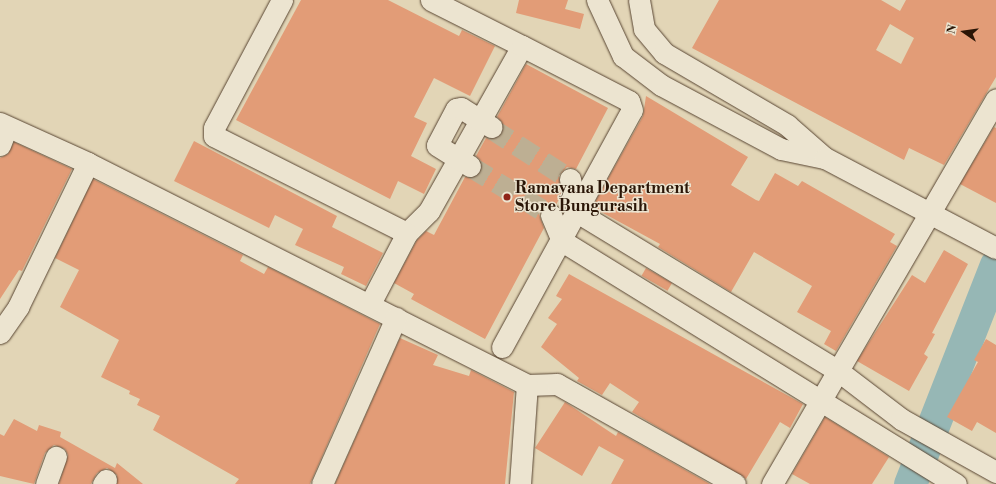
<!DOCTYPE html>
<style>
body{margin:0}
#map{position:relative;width:996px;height:484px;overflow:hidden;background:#e2d5b6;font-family:"Libre Bodoni",serif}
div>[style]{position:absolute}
.river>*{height:33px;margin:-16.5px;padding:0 16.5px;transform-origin:16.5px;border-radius:16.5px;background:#96b7b5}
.building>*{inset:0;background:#e29c77;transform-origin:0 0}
.street-tunnel>*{height:21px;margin-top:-10.5px;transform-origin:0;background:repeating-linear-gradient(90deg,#bdaf93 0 21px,transparent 0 31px)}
.roads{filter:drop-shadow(0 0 1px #584532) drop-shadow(0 0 1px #584532)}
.street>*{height:21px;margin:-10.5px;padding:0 10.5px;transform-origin:10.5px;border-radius:10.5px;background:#ece4d0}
.dots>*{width:11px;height:11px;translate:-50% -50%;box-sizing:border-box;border:2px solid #ece4d0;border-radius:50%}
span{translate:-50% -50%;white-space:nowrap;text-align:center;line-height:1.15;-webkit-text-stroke:3px #ece4d0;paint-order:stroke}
.poi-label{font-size:16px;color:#2a1506;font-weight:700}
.left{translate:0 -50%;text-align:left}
.north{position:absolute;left:944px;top:12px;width:40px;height:40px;-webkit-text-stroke:3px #ece4d0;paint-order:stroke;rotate:283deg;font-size:11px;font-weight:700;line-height:16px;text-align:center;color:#2a1506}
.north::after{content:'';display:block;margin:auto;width:14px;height:18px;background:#2a1506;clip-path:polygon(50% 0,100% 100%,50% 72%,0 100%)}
</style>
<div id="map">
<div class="river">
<div style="left:910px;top:484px;width:235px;rotate:-68.6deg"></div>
</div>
<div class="building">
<div style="clip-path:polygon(301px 0,388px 0,459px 36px,462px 30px,495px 46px,470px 96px,434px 78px,414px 117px,427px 123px,411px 156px,436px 169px,424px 194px,398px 181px,390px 199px,236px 120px)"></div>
<div style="clip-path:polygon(519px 0,568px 0,565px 9px,584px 14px,580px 29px,516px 13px)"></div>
<div style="clip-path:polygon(evenodd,719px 0,881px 0,900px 11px,906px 0,996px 0,996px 77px,944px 165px,909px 148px,904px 160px,692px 48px,719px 0,890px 24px,914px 38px,901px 64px,876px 50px,890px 24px)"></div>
<div style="clip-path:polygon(526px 64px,608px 108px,576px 169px,567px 167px,559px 175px,561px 195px,556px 205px,547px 204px,541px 208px,539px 214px,544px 228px,485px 339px,411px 299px,414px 294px,394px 283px,417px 240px,426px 231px,434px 235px,465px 177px,475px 177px,480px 172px,481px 161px,476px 156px,486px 138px,496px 138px,501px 133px,502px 122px,497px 117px)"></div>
<div style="clip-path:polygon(646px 96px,748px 157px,731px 185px,756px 200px,759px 201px,775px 173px,798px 186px,802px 181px,895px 234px,890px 242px,897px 246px,836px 351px,824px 344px,831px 331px,797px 312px,812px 286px,754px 252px,731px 292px,658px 247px,660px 244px,592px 207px,643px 116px)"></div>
<div style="clip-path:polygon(994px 127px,996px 128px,996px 203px,960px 184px)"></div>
<div style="clip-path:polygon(194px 141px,337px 216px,332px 227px,383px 253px,366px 286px,341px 274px,344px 267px,295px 245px,303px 229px,275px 215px,269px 228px,174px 181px)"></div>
<div style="clip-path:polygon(14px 142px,72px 169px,22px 271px,19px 270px,0 299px,0 158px,8px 154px)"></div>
<div style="clip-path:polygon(93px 179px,243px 255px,240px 261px,264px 274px,268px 267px,380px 324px,310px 484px,235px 484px,239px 479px,153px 430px,160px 416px,137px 405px,140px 399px,129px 394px,130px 391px,101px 377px,119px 340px,60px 307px,79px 270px,55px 258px)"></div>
<div style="clip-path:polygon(944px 250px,968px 264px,932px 333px,935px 334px,924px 354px,928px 357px,909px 391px,857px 361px,912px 275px,925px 283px)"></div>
<div style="left:646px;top:268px;width:30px;height:9px;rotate:30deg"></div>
<div style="clip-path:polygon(569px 274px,803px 404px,790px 428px,780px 422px,746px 479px,632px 412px,639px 402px,610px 383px,602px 395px,577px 381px,579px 378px,541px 347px,557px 324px,548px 318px,562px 299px,556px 296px)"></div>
<div style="clip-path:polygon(400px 338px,438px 355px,433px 365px,469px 376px,471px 370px,514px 392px,505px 484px,335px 484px)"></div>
<div style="clip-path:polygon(986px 339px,996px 345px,996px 433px,977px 422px,972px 431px,947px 417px,978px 362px,974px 360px)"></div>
<div style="clip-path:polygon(565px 402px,616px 436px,618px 432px,710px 484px,611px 484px,624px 460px,599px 446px,582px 476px,535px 448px)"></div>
<div style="clip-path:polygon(825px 417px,889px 457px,872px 484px,810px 484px,792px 474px)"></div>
<div style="clip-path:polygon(14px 419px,37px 431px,39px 425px,61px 432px,60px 437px,115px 468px,117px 463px,143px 484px,117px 484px,117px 475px,107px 468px,97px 473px,91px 484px,59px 484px,68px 455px,65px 449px,54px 445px,45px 453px,34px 484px,0 476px,0 434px,4px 436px)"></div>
</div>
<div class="street-tunnel">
<div style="left:491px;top:128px;width:94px;rotate:32.8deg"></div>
<div style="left:470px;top:166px;width:95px;rotate:31.2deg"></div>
</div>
<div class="roads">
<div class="street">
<div style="left:282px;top:0;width:145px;rotate:118deg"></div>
<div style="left:214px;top:128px;width:8px;rotate:90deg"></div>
<div style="left:214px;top:136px;width:216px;rotate:26.7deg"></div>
<div style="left:407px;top:233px;width:31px;rotate:-45deg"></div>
<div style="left:429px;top:211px;width:189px;rotate:-60.6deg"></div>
<div style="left:522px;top:46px;width:102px;rotate:-153.2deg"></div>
<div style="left:597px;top:0;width:62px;rotate:65.1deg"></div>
<div style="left:623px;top:56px;width:48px;rotate:37.3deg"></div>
<div style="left:661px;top:85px;width:136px;rotate:28.1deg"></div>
<div style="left:781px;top:149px;width:44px;rotate:11.8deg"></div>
<div style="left:639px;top:0;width:29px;rotate:80deg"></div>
<div style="left:644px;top:29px;width:31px;rotate:50deg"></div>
<div style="left:664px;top:53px;width:143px;rotate:30.3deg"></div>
<div style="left:787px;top:125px;width:50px;rotate:41deg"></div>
<div style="left:825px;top:158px;width:193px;rotate:27.8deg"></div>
<div style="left:0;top:123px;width:97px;rotate:24.4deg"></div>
<div style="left:88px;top:163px;width:492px;rotate:26.8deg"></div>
<div style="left:527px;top:385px;width:30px;rotate:-2deg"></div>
<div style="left:557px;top:384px;width:204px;rotate:29.3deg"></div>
<div style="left:0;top:145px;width:19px;rotate:-69deg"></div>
<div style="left:470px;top:166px;width:39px;rotate:-148deg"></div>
<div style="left:437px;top:145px;width:41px;rotate:-62.2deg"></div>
<div style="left:456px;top:109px;width:5px;rotate:-11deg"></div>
<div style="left:461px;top:108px;width:36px;rotate:32deg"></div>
<div style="left:570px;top:179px;width:34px;rotate:78deg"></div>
<div style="left:577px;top:212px;width:304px;rotate:31.3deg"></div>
<div style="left:837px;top:370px;width:81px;rotate:37.4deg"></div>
<div style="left:901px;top:419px;width:109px;rotate:29.2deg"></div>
<div style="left:551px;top:215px;width:28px;rotate:67deg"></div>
<div style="left:562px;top:241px;width:463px;rotate:31.7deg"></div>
<div style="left:373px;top:298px;width:73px;rotate:-62.4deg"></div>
<div style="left:0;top:333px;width:32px;rotate:-55deg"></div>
<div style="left:18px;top:307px;width:160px;rotate:-64.1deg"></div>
<div style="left:502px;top:347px;width:270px;rotate:-61.3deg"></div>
<div style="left:632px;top:110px;width:9px;rotate:-108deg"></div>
<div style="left:629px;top:101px;width:120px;rotate:-152.8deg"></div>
<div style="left:46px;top:484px;width:29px;rotate:-70deg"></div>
<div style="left:103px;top:484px;width:5px;rotate:-53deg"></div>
<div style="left:322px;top:484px;width:182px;rotate:-66deg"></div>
<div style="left:520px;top:484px;width:99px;rotate:-86deg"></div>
<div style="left:772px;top:484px;width:445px;rotate:-59.8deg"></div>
</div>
</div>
<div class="dots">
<div style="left:507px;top:197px;background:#8f2418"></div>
</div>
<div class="poi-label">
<span class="left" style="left:515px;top:197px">Ramayana Department<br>Store Bungurasih</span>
</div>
<div class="north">N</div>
</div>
